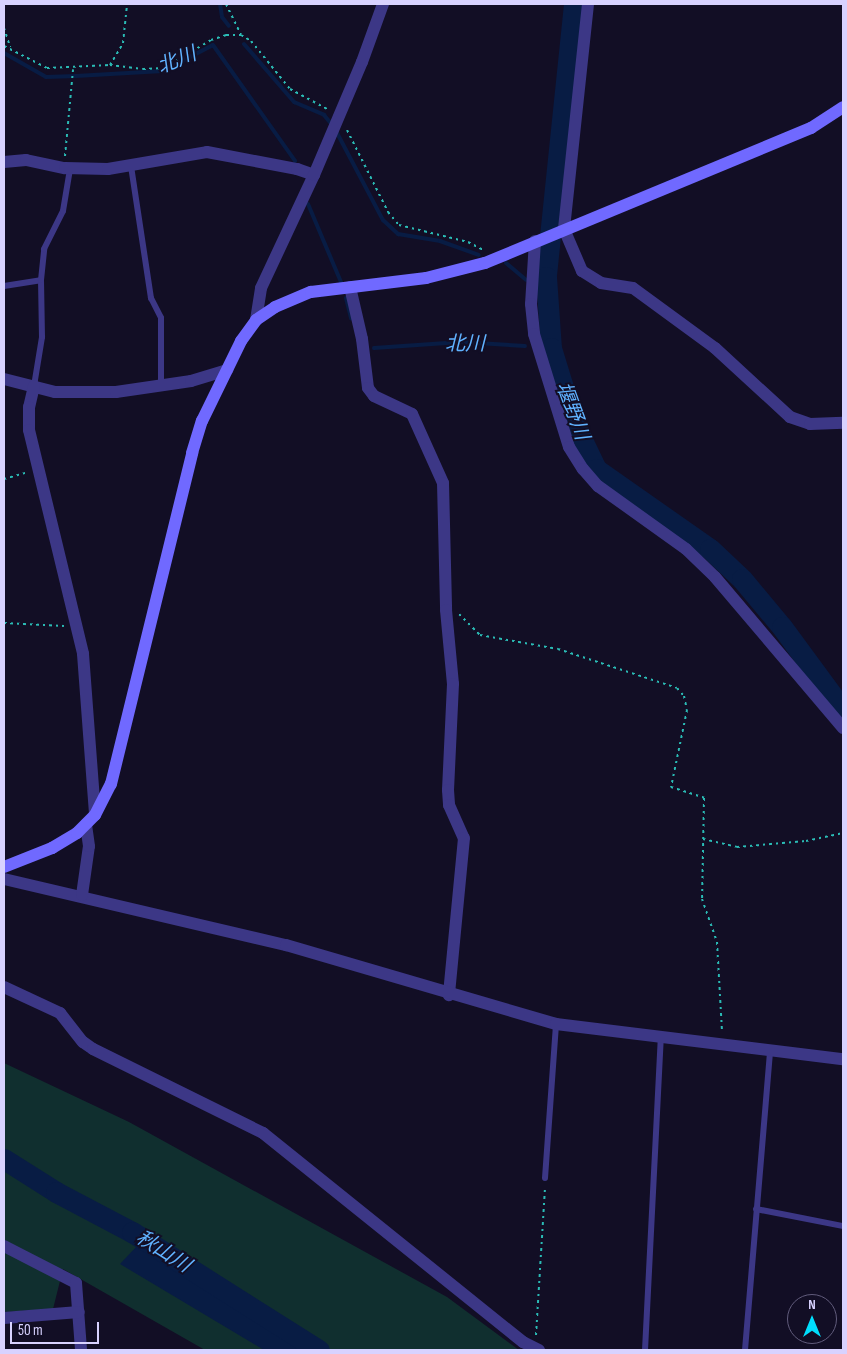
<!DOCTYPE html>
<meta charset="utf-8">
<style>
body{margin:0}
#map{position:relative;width:847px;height:1354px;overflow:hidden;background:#120e25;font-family:"Sofia Sans Condensed","Noto Sans JP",sans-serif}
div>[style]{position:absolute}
.green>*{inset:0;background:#102f2f}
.water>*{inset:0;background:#081c44}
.stream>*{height:4px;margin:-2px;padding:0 2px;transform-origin:2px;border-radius:2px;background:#081c44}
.river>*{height:21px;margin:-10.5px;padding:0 10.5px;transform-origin:10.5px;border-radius:10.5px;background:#081c44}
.path>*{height:2px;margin-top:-1px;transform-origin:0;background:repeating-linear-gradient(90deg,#2abbb5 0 2.5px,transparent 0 6.5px)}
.lane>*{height:6px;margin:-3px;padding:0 3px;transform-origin:3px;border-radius:3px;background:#3c3786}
.street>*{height:12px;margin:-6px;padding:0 6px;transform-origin:6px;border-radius:6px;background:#3c3786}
.secondary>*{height:12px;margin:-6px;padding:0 6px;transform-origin:6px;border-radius:6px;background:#7069ff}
span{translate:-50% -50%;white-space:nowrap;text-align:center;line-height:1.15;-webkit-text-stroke:4px #120e25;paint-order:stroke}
.water-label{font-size:20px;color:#60b2ff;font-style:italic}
.frame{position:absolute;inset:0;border:5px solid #d8d2ff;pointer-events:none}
.north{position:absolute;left:787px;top:1294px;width:50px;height:50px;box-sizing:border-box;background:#120e25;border:1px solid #615c7c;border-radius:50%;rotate:0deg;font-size:14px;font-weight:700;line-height:20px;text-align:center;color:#d8d2ff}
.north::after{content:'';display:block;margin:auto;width:18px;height:22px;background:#00defd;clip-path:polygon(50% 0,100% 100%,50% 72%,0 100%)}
.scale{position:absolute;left:10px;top:1322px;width:89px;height:22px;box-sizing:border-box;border:2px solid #d8d2ff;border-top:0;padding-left:6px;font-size:15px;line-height:18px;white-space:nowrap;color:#d8d2ff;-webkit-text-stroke:4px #120e25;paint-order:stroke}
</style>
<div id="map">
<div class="green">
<div style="clip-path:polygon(4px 1063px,129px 1122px,447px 1297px,519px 1350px,205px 1350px,63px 1269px,53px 1309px,4px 1312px)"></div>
</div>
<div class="water">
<div style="clip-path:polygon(137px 1246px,307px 1350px,264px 1350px,120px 1264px)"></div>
</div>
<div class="stream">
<div style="left:220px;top:4px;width:13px;rotate:81deg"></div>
<div style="left:222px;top:17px;width:11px;rotate:52deg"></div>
<div style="left:244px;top:44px;width:77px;rotate:49.2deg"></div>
<div style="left:294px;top:102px;width:33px;rotate:23deg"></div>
<div style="left:324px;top:115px;width:13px;rotate:51deg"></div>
<div style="left:4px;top:53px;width:48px;rotate:29.7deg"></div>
<div style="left:46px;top:77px;width:30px;rotate:-2deg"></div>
<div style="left:76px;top:76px;width:87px;rotate:-3.3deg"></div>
<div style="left:163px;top:71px;width:56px;rotate:-27.5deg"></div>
<div style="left:213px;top:45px;width:142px;rotate:54.7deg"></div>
<div style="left:336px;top:131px;width:101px;rotate:62.2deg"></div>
<div style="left:383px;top:220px;width:21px;rotate:43deg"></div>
<div style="left:398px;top:234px;width:43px;rotate:9.5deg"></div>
<div style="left:440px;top:241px;width:41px;rotate:19.7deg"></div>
<div style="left:308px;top:204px;width:85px;rotate:67.1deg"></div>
<div style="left:506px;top:263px;width:26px;rotate:40deg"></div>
<div style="left:346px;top:298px;width:21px;rotate:76deg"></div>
<div style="left:541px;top:302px;width:9px;rotate:58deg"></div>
<div style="left:374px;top:348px;width:87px;rotate:-3.9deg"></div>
<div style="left:461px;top:342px;width:64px;rotate:3.6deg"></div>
</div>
<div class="river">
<div style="left:574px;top:4px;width:274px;rotate:95.9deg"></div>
<div style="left:546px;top:277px;width:71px;rotate:86deg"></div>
<div style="left:551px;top:348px;width:78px;rotate:73deg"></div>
<div style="left:574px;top:423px;width:51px;rotate:64.4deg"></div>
<div style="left:596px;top:469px;width:139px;rotate:35.1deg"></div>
<div style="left:710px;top:549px;width:44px;rotate:43.2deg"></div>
<div style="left:742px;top:579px;width:62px;rotate:50.2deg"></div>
<div style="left:782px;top:627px;width:103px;rotate:53.7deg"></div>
<div style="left:4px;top:1159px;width:62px;rotate:32.4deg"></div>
<div style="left:56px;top:1192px;width:86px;rotate:27.8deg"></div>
<div style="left:132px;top:1232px;width:221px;rotate:32.3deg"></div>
</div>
<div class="path">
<div style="left:226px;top:4px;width:34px;rotate:64deg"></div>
<div style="left:4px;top:28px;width:20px;rotate:72deg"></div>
<div style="left:4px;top:46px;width:48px;rotate:27.1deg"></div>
<div style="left:47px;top:68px;width:63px;rotate:-2.7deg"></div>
<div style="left:110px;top:65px;width:33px;rotate:7deg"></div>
<div style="left:143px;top:69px;width:21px;rotate:-3deg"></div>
<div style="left:164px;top:68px;width:55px;rotate:-30.8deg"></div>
<div style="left:211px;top:40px;width:16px;rotate:-18deg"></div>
<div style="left:226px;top:35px;width:15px"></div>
<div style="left:241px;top:35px;width:12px;rotate:31deg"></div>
<div style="left:251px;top:41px;width:62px;rotate:50.9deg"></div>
<div style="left:290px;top:89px;width:44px;rotate:28.3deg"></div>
<div style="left:110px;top:65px;width:26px;rotate:-59deg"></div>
<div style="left:123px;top:43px;width:39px;rotate:-84deg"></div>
<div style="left:347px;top:130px;width:92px;rotate:63.4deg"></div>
<div style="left:388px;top:212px;width:17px;rotate:50deg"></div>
<div style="left:399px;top:225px;width:71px;rotate:13.8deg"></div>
<div style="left:468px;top:242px;width:17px;rotate:28deg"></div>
<div style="left:65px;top:156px;width:87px;rotate:-84.7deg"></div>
<div style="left:4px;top:479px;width:25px;rotate:-16deg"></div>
<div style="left:459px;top:614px;width:30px;rotate:45deg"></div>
<div style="left:480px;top:635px;width:79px;rotate:10.2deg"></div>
<div style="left:558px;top:649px;width:125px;rotate:18.1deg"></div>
<div style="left:677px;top:688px;width:11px;rotate:49deg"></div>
<div style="left:684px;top:696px;width:14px;rotate:78deg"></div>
<div style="left:687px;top:710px;width:79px;rotate:101.7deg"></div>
<div style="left:671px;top:787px;width:35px;rotate:18deg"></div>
<div style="left:704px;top:798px;width:101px;rotate:91.1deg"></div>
<div style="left:702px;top:899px;width:46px;rotate:70.8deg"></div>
<div style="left:717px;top:942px;width:90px;rotate:86.8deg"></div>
<div style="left:4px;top:623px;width:60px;rotate:2.9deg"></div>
<div style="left:703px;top:839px;width:35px;rotate:13deg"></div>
<div style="left:737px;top:847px;width:69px;rotate:-5deg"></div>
<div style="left:806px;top:841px;width:38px;rotate:-12deg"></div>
<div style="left:536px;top:1335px;width:147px;rotate:-86.5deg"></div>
</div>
<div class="lane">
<div style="left:131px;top:166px;width:134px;rotate:81.4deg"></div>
<div style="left:151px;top:298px;width:22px;rotate:63deg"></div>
<div style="left:161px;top:318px;width:68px;rotate:90deg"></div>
<div style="left:4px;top:286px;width:37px;rotate:-9deg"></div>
<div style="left:34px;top:386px;width:50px;rotate:-80.7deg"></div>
<div style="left:42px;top:337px;width:57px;rotate:-91deg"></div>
<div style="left:41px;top:280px;width:31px;rotate:-84deg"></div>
<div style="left:44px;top:249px;width:42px;rotate:-63.4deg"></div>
<div style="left:63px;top:211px;width:43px;rotate:-80.5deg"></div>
<div style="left:545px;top:1178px;width:154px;rotate:-85.9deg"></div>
<div style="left:756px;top:1209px;width:89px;rotate:11.1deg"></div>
<div style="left:645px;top:1350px;width:312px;rotate:-87.1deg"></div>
<div style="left:745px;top:1350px;width:300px;rotate:-85.2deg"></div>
</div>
<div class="street">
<div style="left:588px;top:4px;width:226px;rotate:96.1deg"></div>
<div style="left:564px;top:229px;width:46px;rotate:66.8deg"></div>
<div style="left:582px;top:271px;width:22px;rotate:32deg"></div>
<div style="left:601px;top:283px;width:32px;rotate:9deg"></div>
<div style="left:633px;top:288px;width:102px;rotate:36.2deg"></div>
<div style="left:715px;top:348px;width:102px;rotate:42.6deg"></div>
<div style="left:790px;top:417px;width:21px;rotate:19deg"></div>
<div style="left:810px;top:424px;width:33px;rotate:-2deg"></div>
<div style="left:4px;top:162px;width:22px;rotate:-5deg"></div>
<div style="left:26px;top:160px;width:40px;rotate:12deg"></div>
<div style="left:65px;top:168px;width:43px;rotate:1.3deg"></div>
<div style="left:108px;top:169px;width:100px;rotate:-9.7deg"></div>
<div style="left:207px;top:152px;width:92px;rotate:10.7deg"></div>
<div style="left:297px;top:169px;width:18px;rotate:19deg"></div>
<div style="left:535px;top:241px;width:63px;rotate:93.6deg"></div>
<div style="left:531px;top:304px;width:30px;rotate:84deg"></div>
<div style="left:534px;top:334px;width:118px;rotate:72.8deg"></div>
<div style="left:569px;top:447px;width:26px;rotate:58deg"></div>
<div style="left:583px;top:469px;width:23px;rotate:49deg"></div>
<div style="left:598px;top:486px;width:108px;rotate:35.6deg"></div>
<div style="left:686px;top:549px;width:40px;rotate:44deg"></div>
<div style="left:715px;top:577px;width:198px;rotate:49.7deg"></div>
<div style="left:350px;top:287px;width:53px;rotate:77deg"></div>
<div style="left:362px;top:339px;width:49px;rotate:83deg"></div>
<div style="left:368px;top:388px;width:10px;rotate:53deg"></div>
<div style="left:374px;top:396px;width:42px;rotate:25.3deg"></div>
<div style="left:412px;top:414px;width:76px;rotate:65.8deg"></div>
<div style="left:443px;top:483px;width:127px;rotate:88.6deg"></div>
<div style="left:446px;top:610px;width:74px;rotate:84.6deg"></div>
<div style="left:453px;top:684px;width:106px;rotate:92.7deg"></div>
<div style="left:448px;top:790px;width:15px;rotate:86deg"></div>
<div style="left:449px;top:805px;width:36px;rotate:66deg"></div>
<div style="left:464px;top:838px;width:158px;rotate:95.5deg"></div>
<div style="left:256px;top:320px;width:32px;rotate:-81deg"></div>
<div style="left:261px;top:288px;width:125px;rotate:-64.9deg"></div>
<div style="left:314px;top:175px;width:123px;rotate:-67deg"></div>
<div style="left:362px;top:62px;width:62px;rotate:-70.1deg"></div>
<div style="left:4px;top:379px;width:53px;rotate:14.3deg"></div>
<div style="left:55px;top:392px;width:61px"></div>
<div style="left:116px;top:392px;width:76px;rotate:-8.3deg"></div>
<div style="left:191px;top:381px;width:38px;rotate:-17deg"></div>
<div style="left:34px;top:386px;width:22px;rotate:103deg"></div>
<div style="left:29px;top:407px;width:23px;rotate:90deg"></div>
<div style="left:29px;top:430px;width:230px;rotate:76.4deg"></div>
<div style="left:83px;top:654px;width:161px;rotate:85.7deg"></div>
<div style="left:4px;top:879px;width:290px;rotate:13.2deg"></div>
<div style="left:286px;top:945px;width:281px;rotate:16.3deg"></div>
<div style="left:556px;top:1024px;width:289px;rotate:7deg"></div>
<div style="left:82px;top:895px;width:49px;rotate:-81.9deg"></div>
<div style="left:89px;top:846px;width:22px;rotate:-98deg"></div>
<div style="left:4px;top:987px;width:62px;rotate:24.9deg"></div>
<div style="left:60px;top:1013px;width:37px;rotate:52deg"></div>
<div style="left:83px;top:1042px;width:12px;rotate:35deg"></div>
<div style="left:93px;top:1049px;width:190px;rotate:26.3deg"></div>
<div style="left:263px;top:1133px;width:334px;rotate:38.8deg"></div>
<div style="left:523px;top:1342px;width:18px;rotate:27deg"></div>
<div style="left:4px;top:1246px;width:81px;rotate:27.2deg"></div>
<div style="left:76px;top:1283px;width:67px;rotate:85.7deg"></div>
<div style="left:4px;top:1318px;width:75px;rotate:-4.6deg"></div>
</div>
<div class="secondary">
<div style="left:4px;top:867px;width:52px;rotate:-21.6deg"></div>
<div style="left:52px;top:848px;width:29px;rotate:-31deg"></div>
<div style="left:77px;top:833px;width:25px;rotate:-45deg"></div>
<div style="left:95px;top:815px;width:35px;rotate:-63deg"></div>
<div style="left:111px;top:784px;width:341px;rotate:-76.2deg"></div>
<div style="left:192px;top:453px;width:34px;rotate:-73deg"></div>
<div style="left:202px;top:421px;width:89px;rotate:-64deg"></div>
<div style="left:241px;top:341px;width:26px;rotate:-54deg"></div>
<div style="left:256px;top:320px;width:23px;rotate:-34deg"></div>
<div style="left:275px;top:307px;width:39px;rotate:-23deg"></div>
<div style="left:311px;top:292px;width:116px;rotate:-6.9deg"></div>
<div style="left:426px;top:278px;width:61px;rotate:-14.3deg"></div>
<div style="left:485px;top:263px;width:353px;rotate:-22.5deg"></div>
<div style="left:811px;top:128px;width:38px;rotate:-33deg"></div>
</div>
<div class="water-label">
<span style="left:177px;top:61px;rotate:-22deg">北川</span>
<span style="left:465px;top:344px">北川</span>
<span style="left:572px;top:411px;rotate:70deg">堰野川</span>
<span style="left:163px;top:1252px;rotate:32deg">秋山川</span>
</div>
<div class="frame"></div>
<div class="north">N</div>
<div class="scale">50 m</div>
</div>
